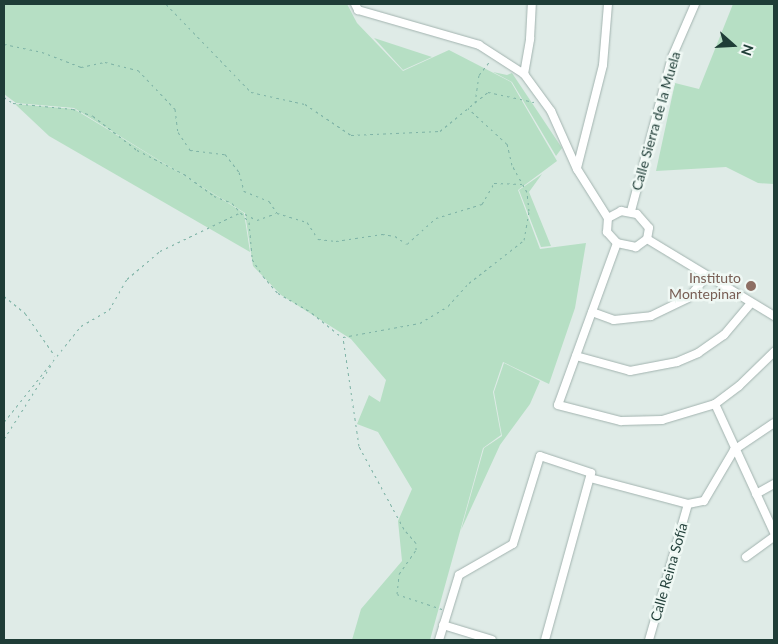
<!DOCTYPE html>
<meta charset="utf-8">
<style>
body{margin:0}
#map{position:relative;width:778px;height:644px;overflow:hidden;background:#dfebe7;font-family:Lato,sans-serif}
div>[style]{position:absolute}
.green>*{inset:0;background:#b6dfc4}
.path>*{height:1px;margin-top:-0.5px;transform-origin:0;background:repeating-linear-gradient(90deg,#7db2a5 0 2.5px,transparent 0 6.5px)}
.roads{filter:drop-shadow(0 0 1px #a2b3af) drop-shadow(0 0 1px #a2b3af)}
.minor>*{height:8px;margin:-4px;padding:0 4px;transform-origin:4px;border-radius:4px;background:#fff}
.dots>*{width:14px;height:14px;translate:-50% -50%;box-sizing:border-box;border:2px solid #eff8f4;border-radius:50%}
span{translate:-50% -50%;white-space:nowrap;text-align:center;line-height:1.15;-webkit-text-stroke:5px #eff8f4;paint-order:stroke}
.street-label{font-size:14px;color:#1f3d37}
.education-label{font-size:14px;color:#785e54}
.right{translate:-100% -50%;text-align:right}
.frame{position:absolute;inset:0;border:5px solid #1f3d37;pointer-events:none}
.north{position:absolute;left:708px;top:20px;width:50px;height:50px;-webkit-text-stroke:4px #eff8f4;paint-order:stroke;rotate:109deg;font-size:14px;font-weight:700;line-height:20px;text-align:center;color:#1f3d37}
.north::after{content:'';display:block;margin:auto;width:18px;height:22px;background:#1f3d37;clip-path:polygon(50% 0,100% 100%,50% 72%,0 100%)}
</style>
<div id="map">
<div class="green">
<div style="clip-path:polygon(4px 4px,347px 4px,357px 23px,403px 71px,449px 50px,511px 82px,557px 161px,518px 190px,540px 249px,586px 243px,575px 308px,549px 384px,503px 362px,493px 392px,501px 435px,483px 448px,430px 640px,352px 640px,361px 609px,402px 561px,398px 521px,412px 489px,378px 432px,357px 424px,369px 395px,380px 402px,386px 380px,351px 339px,281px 295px,253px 266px,245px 213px,74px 108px,16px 103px,4px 94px)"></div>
<div style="clip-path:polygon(733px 4px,774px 4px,774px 184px,758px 183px,726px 167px,656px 171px,675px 83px,699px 89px)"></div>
<div style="clip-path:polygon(374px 38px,432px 57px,403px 70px)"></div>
<div style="clip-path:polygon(493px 72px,507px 75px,512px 73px,562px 148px,556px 156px,512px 82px)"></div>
<div style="clip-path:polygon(15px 104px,74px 109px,188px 178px,244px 213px,250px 252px,49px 136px)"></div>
<div style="clip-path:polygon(542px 174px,529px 192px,551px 246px,541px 247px,519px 190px)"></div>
<div style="clip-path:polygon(504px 363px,540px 381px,530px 404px,500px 445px,461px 530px,484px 448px,502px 436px,494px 392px)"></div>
</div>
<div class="path">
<div style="left:166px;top:4px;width:122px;rotate:46deg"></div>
<div style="left:251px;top:92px;width:55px;rotate:12.5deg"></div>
<div style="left:305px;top:104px;width:55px;rotate:34deg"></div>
<div style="left:351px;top:135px;width:89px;rotate:-2.6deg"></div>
<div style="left:440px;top:131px;width:62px;rotate:-39.1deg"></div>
<div style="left:488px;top:92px;width:47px;rotate:12.3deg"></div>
<div style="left:4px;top:44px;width:39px;rotate:12deg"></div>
<div style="left:42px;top:52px;width:42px;rotate:21deg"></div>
<div style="left:81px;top:67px;width:25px;rotate:-12deg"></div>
<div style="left:105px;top:62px;width:34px;rotate:14deg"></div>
<div style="left:138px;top:70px;width:54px;rotate:46.5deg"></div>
<div style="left:175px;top:109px;width:23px;rotate:83deg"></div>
<div style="left:178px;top:132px;width:22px;rotate:56deg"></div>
<div style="left:190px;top:150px;width:35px;rotate:7deg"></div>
<div style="left:225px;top:154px;width:23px;rotate:52deg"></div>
<div style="left:239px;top:172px;width:20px;rotate:75deg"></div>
<div style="left:244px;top:191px;width:27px;rotate:22deg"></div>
<div style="left:269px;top:201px;width:14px;rotate:56deg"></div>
<div style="left:277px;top:213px;width:31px;rotate:17deg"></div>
<div style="left:307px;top:222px;width:20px;rotate:57deg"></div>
<div style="left:318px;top:239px;width:18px;rotate:6deg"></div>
<div style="left:336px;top:241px;width:47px;rotate:-8.7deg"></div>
<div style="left:382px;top:234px;width:13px;rotate:9deg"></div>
<div style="left:395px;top:236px;width:14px;rotate:34deg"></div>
<div style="left:407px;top:244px;width:39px;rotate:-42deg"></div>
<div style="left:436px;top:218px;width:48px;rotate:-16.9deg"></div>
<div style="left:482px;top:204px;width:24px;rotate:-60deg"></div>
<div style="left:494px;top:183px;width:29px;rotate:2deg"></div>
<div style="left:4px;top:97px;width:11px;rotate:34deg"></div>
<div style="left:13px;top:103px;width:60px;rotate:5.7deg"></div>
<div style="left:73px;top:109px;width:21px;rotate:19deg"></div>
<div style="left:93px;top:116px;width:56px;rotate:37.7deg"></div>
<div style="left:137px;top:150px;width:53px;rotate:27.1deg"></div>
<div style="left:184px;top:174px;width:37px;rotate:36deg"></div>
<div style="left:214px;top:196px;width:19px;rotate:21deg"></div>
<div style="left:232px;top:203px;width:25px;rotate:48deg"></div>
<div style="left:249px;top:222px;width:37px;rotate:85deg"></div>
<div style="left:252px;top:259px;width:20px;rotate:57deg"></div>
<div style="left:263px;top:276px;width:23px;rotate:49deg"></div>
<div style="left:278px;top:293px;width:39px;rotate:30deg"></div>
<div style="left:312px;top:313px;width:38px;rotate:39deg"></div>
<div style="left:475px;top:103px;width:28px;rotate:-82deg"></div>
<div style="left:479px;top:75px;width:18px;rotate:-52deg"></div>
<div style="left:245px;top:214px;width:13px;rotate:27deg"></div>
<div style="left:257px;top:220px;width:20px;rotate:-20deg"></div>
<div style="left:4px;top:296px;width:27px;rotate:39deg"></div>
<div style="left:25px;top:313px;width:52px;rotate:55.1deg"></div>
<div style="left:4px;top:422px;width:123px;rotate:-51.3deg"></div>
<div style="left:81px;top:326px;width:32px;rotate:-30deg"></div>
<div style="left:109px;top:310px;width:36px;rotate:-60deg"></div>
<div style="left:127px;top:279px;width:43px;rotate:-40.3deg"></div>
<div style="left:160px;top:251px;width:90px;rotate:-25.7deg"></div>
<div style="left:4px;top:439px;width:91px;rotate:-57.5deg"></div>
<div style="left:442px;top:609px;width:47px;rotate:-161.6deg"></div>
<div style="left:397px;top:594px;width:20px;rotate:-84deg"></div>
<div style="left:399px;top:574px;width:29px;rotate:-55deg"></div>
<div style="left:416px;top:550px;width:7px;rotate:-90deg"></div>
<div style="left:416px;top:543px;width:18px;rotate:-131deg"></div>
<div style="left:404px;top:529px;width:94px;rotate:-118.5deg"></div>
<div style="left:359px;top:446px;width:110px;rotate:-98.4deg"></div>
<div style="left:343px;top:337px;width:78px;rotate:-10.3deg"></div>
<div style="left:420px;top:323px;width:33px;rotate:-31deg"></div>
<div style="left:448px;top:306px;width:31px;rotate:-48deg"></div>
<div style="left:469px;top:283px;width:70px;rotate:-38deg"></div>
<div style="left:524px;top:240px;width:29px;rotate:-80deg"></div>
<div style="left:529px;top:211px;width:19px;rotate:-96deg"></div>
<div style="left:527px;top:192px;width:31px;rotate:-119deg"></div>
<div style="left:512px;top:165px;width:22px;rotate:-103deg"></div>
<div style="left:507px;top:144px;width:53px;rotate:-137.3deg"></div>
</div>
<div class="roads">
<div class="minor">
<div style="left:355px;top:4px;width:7px;rotate:63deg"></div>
<div style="left:358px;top:10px;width:126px;rotate:16.1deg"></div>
<div style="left:479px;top:45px;width:54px;rotate:32.8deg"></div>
<div style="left:524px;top:74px;width:46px;rotate:53.9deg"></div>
<div style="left:551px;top:111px;width:64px;rotate:65.9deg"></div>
<div style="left:577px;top:169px;width:58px;rotate:57.7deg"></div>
<div style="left:524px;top:74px;width:36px;rotate:-80deg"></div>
<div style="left:530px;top:39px;width:35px;rotate:-87deg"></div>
<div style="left:577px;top:168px;width:106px;rotate:-75.8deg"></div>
<div style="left:603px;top:65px;width:61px;rotate:-85.3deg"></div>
<div style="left:621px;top:211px;width:16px;rotate:11deg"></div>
<div style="left:637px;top:214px;width:18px;rotate:49deg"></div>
<div style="left:649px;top:228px;width:11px;rotate:100deg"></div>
<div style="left:647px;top:239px;width:14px;rotate:144deg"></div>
<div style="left:636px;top:247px;width:19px;rotate:-168deg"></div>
<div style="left:617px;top:243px;width:15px;rotate:-132deg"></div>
<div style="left:607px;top:232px;width:14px;rotate:-86deg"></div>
<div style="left:608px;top:218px;width:15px;rotate:-28deg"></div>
<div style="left:631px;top:211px;width:159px;rotate:-75.1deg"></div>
<div style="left:672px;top:57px;width:58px;rotate:-66.5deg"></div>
<div style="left:647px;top:239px;width:149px;rotate:31.2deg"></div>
<div style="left:617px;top:243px;width:172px;rotate:110deg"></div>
<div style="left:558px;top:405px;width:65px;rotate:14.3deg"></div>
<div style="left:621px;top:421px;width:41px;rotate:-1.4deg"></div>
<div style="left:662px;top:420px;width:55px;rotate:-16.8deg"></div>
<div style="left:715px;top:404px;width:30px;rotate:-37deg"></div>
<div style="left:739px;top:386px;width:49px;rotate:-44.2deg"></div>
<div style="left:592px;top:312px;width:23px;rotate:20deg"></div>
<div style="left:614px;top:320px;width:37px;rotate:-6deg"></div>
<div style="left:651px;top:316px;width:41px;rotate:-25.9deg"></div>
<div style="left:688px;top:298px;width:29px;rotate:-49deg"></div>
<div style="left:576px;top:356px;width:56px;rotate:15.5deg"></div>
<div style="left:630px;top:371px;width:48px;rotate:-10.8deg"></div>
<div style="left:677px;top:362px;width:23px;rotate:-23deg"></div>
<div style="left:698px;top:353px;width:32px;rotate:-35deg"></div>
<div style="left:724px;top:335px;width:42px;rotate:-49.8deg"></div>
<div style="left:715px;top:404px;width:141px;rotate:65.3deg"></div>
<div style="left:590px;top:478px;width:101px;rotate:14.9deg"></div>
<div style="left:688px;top:504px;width:16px;rotate:-11deg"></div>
<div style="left:704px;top:501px;width:59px;rotate:-59.5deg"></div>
<div style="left:734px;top:450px;width:48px;rotate:-34deg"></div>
<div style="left:756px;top:494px;width:21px;rotate:-29deg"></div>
<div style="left:746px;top:557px;width:34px;rotate:-36deg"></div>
<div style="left:443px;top:625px;width:51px;rotate:17deg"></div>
<div style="left:439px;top:640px;width:68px;rotate:-72.9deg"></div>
<div style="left:459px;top:575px;width:62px;rotate:-29.9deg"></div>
<div style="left:513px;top:544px;width:92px;rotate:-72.9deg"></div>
<div style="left:540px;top:456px;width:54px;rotate:18.4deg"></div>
<div style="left:591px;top:473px;width:173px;rotate:105.4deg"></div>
<div style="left:649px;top:640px;width:141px;rotate:-74deg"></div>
</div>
</div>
<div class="dots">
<div style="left:751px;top:286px;background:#8d6e63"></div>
</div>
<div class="street-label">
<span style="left:656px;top:121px;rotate:-74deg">Calle Sierra de la Muela</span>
<span style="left:669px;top:572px;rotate:-74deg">Calle Reina Sofía</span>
</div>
<div class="education-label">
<span class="right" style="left:741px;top:286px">Instituto<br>Montepinar</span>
</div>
<div class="frame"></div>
<div class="north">N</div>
</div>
